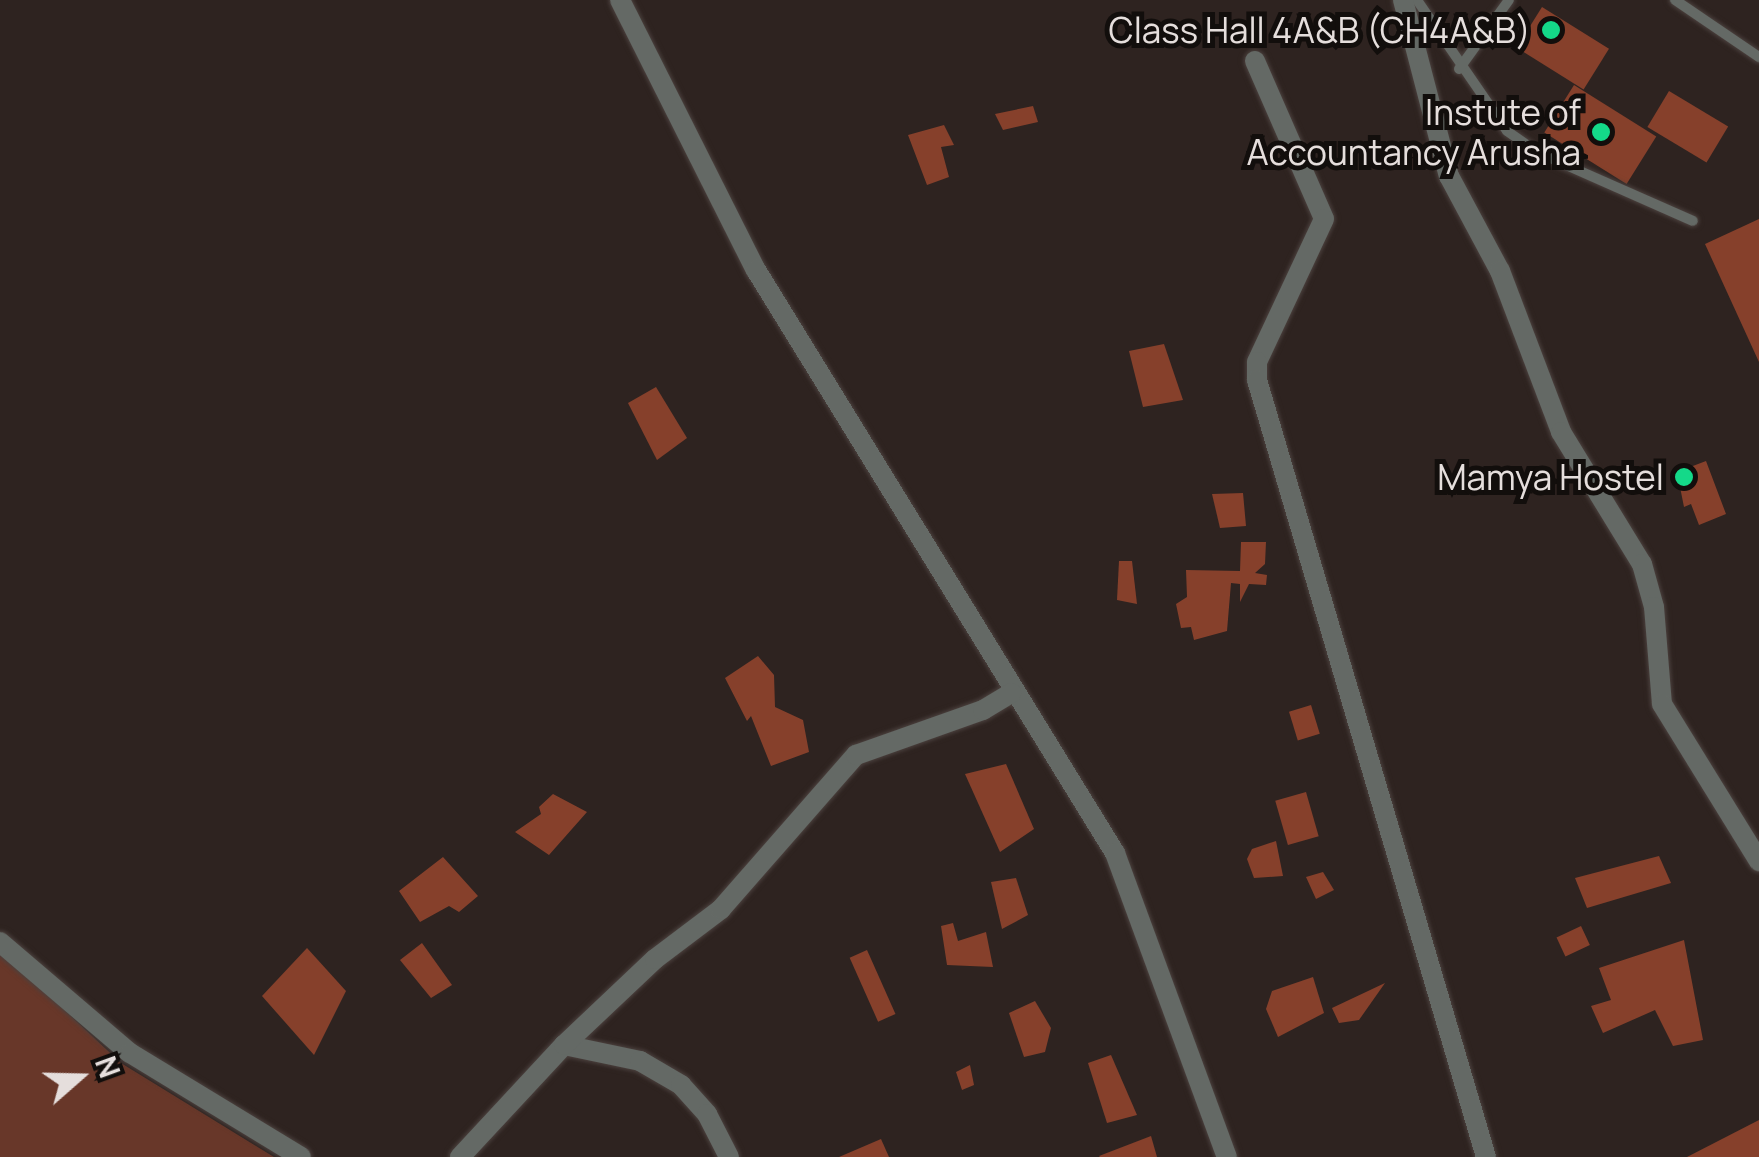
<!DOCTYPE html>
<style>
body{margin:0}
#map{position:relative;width:1759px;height:1157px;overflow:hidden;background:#2e2320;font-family:Manrope,sans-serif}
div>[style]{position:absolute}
.green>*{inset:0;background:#683729}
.building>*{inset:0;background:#86402b;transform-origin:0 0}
.roads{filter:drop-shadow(0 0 2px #4b413e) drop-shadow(0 0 2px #4b413e)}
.service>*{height:10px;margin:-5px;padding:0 5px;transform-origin:5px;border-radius:5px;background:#646965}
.minor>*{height:20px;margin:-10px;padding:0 10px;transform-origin:10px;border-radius:10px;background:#646965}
.dots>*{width:28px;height:28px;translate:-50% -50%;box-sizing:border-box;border:5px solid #120e0c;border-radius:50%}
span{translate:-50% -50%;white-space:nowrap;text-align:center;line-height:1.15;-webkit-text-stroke:10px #120e0c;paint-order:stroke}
.poi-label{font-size:35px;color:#e5dedc}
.right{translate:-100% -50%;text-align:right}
.north{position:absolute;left:30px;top:1027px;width:100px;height:100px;-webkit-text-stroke:8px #120e0c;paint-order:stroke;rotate:70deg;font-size:28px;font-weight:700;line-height:40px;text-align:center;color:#e5dedc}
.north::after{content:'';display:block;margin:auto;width:35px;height:45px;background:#e5dedc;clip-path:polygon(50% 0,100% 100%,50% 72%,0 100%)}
</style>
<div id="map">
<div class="green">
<div style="clip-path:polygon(0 950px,121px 1063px,274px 1157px,0 1157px)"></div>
</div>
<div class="building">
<div style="left:1542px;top:7px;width:79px;height:48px;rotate:32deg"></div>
<div style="left:1574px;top:85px;width:97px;height:56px;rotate:32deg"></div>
<div style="left:1669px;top:91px;width:69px;height:42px;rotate:31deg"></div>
<div style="clip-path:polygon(1033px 106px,1038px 122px,1003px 130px,995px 114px)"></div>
<div style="clip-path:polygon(944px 125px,954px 145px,941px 147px,949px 177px,927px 185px,908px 135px)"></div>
<div style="clip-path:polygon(1759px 219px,1759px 362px,1705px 244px)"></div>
<div style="clip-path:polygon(1164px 344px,1183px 400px,1143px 407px,1129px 351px)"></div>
<div style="clip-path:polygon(656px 387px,687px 438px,657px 460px,628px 403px)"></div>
<div style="clip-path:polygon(1706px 461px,1726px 514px,1699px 525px,1691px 504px,1684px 507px,1677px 472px)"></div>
<div style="clip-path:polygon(1243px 493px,1246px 526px,1220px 528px,1212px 494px)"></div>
<div style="clip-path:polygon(1241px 542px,1266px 542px,1265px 564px,1255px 573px,1267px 575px,1266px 585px,1249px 584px,1240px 602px,1240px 584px,1231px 583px,1227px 631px,1194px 640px,1191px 627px,1181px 628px,1176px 604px,1187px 597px,1186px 570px,1240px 571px)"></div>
<div style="clip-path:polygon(1119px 561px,1132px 561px,1137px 604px,1117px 600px)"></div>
<div style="clip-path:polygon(758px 656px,774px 675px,775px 707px,803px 720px,809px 752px,771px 766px,751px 716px,747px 721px,725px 678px)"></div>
<div style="left:1311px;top:705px;width:30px;height:23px;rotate:73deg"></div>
<div style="clip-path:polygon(1006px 764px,1034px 829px,1000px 852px,965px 774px)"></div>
<div style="left:1306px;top:792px;width:46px;height:32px;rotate:74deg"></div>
<div style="clip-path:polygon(553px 794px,587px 812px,549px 855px,515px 832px,541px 814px,539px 807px)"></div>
<div style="clip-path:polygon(1276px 841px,1283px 876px,1254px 878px,1247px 859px,1252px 849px)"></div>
<div style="clip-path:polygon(1659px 856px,1671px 883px,1587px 908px,1575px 878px)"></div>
<div style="clip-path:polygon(443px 857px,478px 896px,459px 912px,449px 906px,420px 922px,399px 891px)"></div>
<div style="clip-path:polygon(1323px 872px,1334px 890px,1316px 899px,1306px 877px)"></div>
<div style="clip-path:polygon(1016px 878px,1028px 915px,1002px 929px,991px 882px)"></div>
<div style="clip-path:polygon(953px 923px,958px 941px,986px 932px,993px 967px,947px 965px,941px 926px)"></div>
<div style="left:1581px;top:926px;width:21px;height:27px;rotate:65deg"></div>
<div style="clip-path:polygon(1684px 940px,1703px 1040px,1673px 1046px,1655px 1010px,1603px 1033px,1591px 1006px,1611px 1000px,1599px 968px)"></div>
<div style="clip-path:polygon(422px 943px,452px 985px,431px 998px,400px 960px)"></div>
<div style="clip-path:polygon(307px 948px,346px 991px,314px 1055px,262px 996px)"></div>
<div style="left:867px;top:950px;width:70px;height:19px;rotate:66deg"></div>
<div style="clip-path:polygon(1313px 977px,1324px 1013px,1278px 1037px,1266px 1009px,1272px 991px)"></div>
<div style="clip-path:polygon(1385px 983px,1359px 1020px,1339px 1023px,1332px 1008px)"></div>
<div style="clip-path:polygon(1035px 1001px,1051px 1028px,1045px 1052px,1024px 1057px,1009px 1013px)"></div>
<div style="clip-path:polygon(1111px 1055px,1137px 1115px,1107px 1123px,1088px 1063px)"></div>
<div style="clip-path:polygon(970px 1065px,974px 1085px,962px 1090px,956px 1072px)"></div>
<div style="clip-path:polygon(1759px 1120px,1759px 1157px,1687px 1157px)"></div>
<div style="clip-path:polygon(1151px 1136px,1157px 1157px,1100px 1157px,1099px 1156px)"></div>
<div style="clip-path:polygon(881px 1139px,889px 1157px,839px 1157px)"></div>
</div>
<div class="roads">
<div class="service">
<div style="left:1417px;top:0;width:159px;rotate:55.5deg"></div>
<div style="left:1507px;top:131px;width:39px;rotate:35deg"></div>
<div style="left:1539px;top:153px;width:168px;rotate:23.8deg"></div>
<div style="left:1675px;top:0;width:102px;rotate:34.2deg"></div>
<div style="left:1459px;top:69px;width:85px;rotate:-54.1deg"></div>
</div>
<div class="minor">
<div style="left:620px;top:0;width:302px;rotate:63.3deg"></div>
<div style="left:756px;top:270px;width:685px;rotate:58.38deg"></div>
<div style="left:1115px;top:853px;width:324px;rotate:69.8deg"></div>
<div style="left:1403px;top:0;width:182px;rotate:75.4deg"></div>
<div style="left:1449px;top:176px;width:108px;rotate:61.8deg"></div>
<div style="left:1500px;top:271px;width:172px;rotate:69.2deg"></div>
<div style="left:1561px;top:432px;width:155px;rotate:58.5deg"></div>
<div style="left:1642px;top:564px;width:45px;rotate:74.4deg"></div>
<div style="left:1654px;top:607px;width:97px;rotate:85.3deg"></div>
<div style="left:1662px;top:704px;width:185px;rotate:58.3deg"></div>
<div style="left:1255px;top:61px;width:172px;rotate:66.4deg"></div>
<div style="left:1324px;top:219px;width:158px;rotate:115.1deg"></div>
<div style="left:1257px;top:362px;width:18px;rotate:90deg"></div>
<div style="left:1257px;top:380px;width:810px;rotate:73.58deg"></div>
<div style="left:0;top:942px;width:171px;rotate:40.5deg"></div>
<div style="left:130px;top:1053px;width:200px;rotate:31.3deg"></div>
<div style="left:564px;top:1045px;width:78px;rotate:11.9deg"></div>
<div style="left:640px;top:1061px;width:48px;rotate:30.3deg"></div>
<div style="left:681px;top:1085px;width:39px;rotate:48deg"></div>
<div style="left:707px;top:1114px;width:48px;rotate:62.9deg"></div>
<div style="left:460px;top:1157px;width:153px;rotate:-47.1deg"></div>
<div style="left:564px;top:1045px;width:125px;rotate:-43.4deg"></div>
<div style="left:655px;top:959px;width:83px;rotate:-37.1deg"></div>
<div style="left:721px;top:909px;width:205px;rotate:-48.8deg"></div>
<div style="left:856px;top:755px;width:135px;rotate:-19.5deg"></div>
<div style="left:983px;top:710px;width:33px;rotate:-31deg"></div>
</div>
</div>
<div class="dots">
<div style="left:1551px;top:30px;background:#14d989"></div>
<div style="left:1601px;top:132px;background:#14d989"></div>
<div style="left:1684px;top:477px;background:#14d989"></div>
</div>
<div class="poi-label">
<span class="right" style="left:1531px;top:30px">Class Hall 4A&amp;B (CH4A&amp;B)</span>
<span class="right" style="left:1581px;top:132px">Instute of<br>Accountancy Arusha</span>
<span class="right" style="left:1664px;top:477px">Mamya Hostel</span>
</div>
<div class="north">N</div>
</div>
